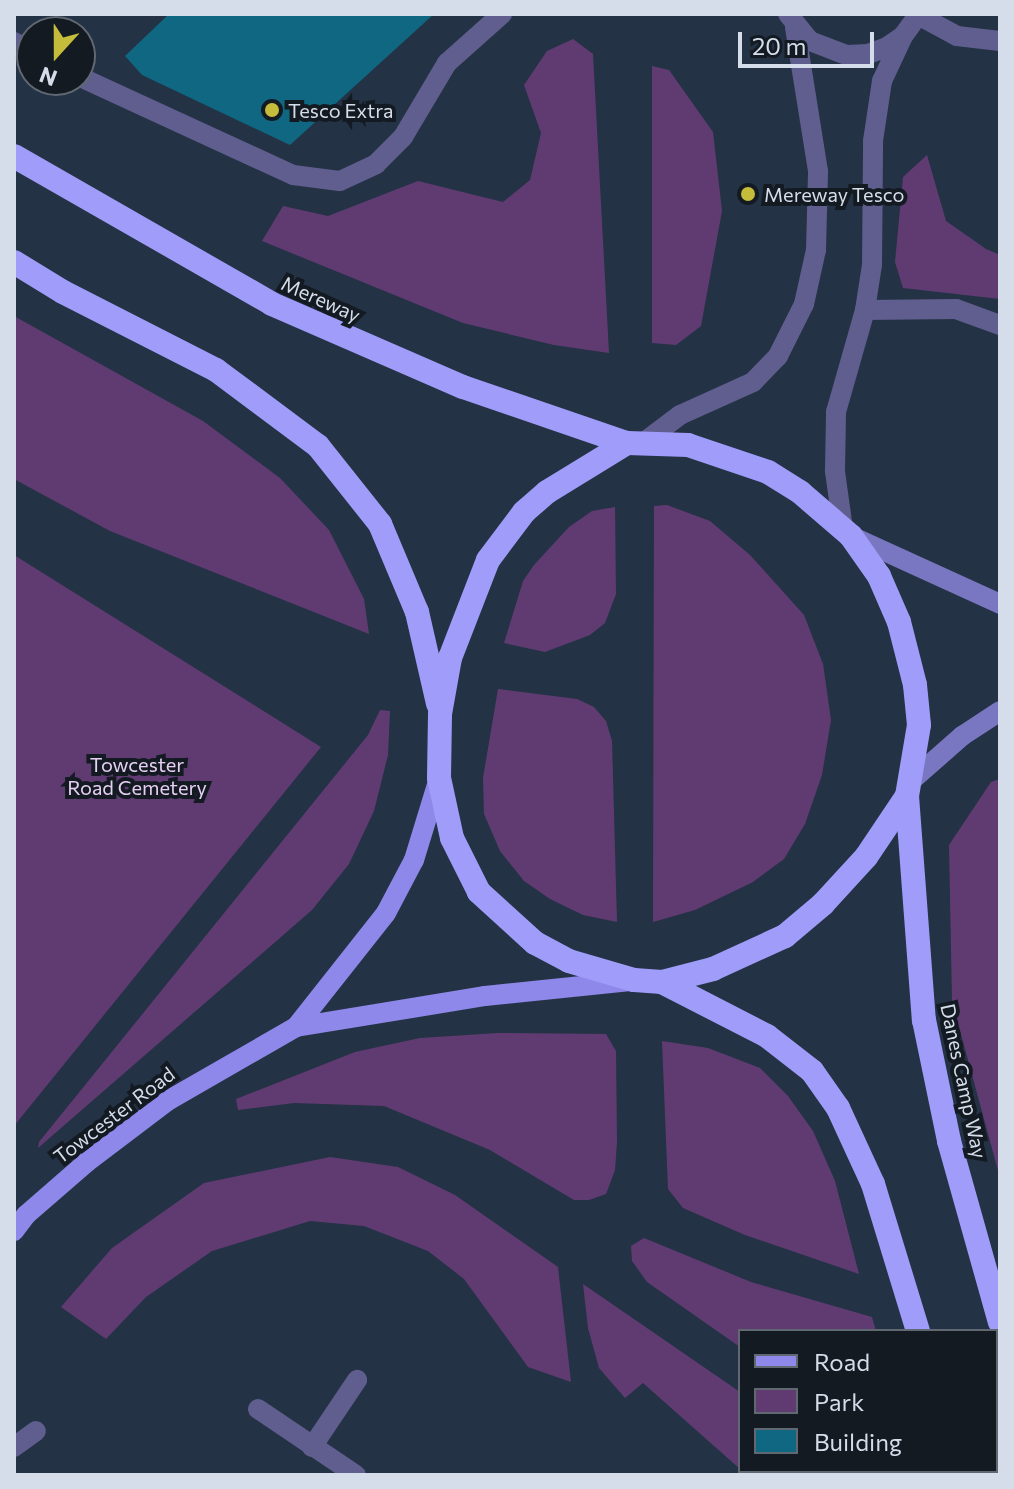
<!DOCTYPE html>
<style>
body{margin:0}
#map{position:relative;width:1014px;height:1489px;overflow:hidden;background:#243245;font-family:Commissioner,sans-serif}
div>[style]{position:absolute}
.green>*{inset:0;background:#603b72}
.building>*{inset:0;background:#0f6781}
.lane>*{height:20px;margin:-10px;padding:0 10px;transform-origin:10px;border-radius:10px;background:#5f5e8e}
.street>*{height:20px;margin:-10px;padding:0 10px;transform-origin:10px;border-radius:10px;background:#5f5e8e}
.secondary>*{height:20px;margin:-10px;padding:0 10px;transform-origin:10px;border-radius:10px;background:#7976c2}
.primary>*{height:20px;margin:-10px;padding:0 10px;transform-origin:10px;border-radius:10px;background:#8d88e9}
.highway>*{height:24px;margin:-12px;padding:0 12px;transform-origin:12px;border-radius:12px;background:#a09dfa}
.dots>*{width:22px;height:22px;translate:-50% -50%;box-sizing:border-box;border:4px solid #131a22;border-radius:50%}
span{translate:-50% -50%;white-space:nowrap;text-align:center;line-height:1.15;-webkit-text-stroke:8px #131a22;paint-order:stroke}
.poi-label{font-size:20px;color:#d4dde9}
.left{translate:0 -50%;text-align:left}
.street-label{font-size:20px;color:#d4dde9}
.park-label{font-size:20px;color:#e7cff3}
.frame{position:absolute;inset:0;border:16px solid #d4dde9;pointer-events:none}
.legend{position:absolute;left:738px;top:1329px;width:260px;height:144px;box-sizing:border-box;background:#131a22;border:2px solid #606872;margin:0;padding:10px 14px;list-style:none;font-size:24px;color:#d4dde9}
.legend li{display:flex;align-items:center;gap:16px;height:40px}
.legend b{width:40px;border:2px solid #606872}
.north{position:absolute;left:16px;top:16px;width:80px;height:80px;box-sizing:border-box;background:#131a22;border:2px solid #606872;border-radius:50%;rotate:201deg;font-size:22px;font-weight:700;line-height:32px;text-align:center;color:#d4dde9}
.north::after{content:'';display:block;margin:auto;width:28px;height:36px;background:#c6bc3c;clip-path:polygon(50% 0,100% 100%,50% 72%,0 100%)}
.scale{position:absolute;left:738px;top:32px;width:136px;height:36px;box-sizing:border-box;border:4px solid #d4dde9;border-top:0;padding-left:10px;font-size:24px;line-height:28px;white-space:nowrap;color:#d4dde9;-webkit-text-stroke:6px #131a22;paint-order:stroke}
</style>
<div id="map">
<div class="green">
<div style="clip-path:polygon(573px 39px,593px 54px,609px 353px,554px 345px,463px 323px,262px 241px,283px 206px,328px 216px,418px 181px,503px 202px,530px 180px,541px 133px,524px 85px,547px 51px)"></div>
<div style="clip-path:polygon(652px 66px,669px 70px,713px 132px,722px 211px,701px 326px,676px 345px,652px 343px)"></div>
<div style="clip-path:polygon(927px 155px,946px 221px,986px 249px,1000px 255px,1000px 299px,903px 288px,895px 262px,903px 177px)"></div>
<div style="clip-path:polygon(14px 316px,203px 421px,280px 478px,329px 530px,364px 599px,369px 634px,110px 531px,14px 479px)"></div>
<div style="clip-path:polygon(667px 505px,710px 521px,750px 555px,804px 615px,823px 664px,831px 720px,822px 775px,805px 824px,784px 859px,753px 882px,695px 910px,653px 922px,654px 506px)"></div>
<div style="clip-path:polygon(615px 507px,616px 594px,605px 623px,590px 635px,545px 652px,504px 643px,523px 581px,534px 565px,569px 527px,592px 511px)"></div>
<div style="clip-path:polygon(14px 555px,321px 747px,14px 1126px)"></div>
<div style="clip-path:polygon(498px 689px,577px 699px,594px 707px,606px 721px,612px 741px,617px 922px,583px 915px,550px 899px,524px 881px,500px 851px,484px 814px,483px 778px)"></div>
<div style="clip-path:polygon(380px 710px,390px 711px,388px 755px,374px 811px,349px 864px,312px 910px,38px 1148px,39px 1142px,368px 735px)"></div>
<div style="clip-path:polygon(1000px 779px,1000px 1178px,952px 1001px,949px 845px,991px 782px)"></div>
<div style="clip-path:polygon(498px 1033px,606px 1034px,616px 1051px,617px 1142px,615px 1170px,606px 1194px,589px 1200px,574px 1200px,490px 1150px,384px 1106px,294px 1103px,238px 1110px,236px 1099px,355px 1052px,420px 1038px)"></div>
<div style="clip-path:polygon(662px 1041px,708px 1048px,760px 1068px,788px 1096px,813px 1131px,835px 1181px,859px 1274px,745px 1235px,683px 1208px,668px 1189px)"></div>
<div style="clip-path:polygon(330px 1157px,398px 1167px,455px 1195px,558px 1267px,571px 1382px,528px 1367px,464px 1279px,428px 1251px,364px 1226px,310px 1221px,212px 1251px,146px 1297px,106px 1339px,61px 1307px,112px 1248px,204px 1183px)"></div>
<div style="clip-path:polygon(644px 1238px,751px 1282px,872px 1317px,876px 1331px,740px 1331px,740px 1347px,647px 1282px,632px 1261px,631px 1246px)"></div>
<div style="clip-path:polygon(583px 1284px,740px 1392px,740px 1469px,643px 1383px,625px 1398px,599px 1368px,588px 1328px)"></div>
</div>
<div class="building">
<div style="clip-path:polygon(169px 14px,434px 14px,290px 145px,142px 75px,125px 56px)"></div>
</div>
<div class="lane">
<div style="left:788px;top:14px;width:35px;rotate:51deg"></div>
<div style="left:810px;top:41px;width:40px;rotate:21deg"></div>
<div style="left:847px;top:55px;width:21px;rotate:-3deg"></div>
<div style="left:868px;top:54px;width:20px;rotate:-20deg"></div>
<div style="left:887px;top:47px;width:19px;rotate:-35deg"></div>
<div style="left:903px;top:36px;width:27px;rotate:-54deg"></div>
<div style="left:918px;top:15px;width:44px;rotate:28.3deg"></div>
<div style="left:957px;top:36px;width:43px;rotate:6.6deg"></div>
<div style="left:14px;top:42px;width:21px;rotate:29deg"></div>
<div style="left:80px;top:77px;width:234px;rotate:24.7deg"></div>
<div style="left:293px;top:175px;width:47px;rotate:7.3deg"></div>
<div style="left:340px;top:181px;width:40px;rotate:-25deg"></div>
<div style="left:376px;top:164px;width:38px;rotate:-45deg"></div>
<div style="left:403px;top:137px;width:86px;rotate:-59.3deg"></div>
<div style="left:447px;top:63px;width:74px;rotate:-41.7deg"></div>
<div style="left:865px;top:310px;width:91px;rotate:-0.6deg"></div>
<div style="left:956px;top:309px;width:47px;rotate:20deg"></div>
<div style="left:643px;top:443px;width:46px;rotate:-37.1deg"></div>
<div style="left:680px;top:415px;width:80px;rotate:-24.3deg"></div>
<div style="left:753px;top:382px;width:36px;rotate:-46deg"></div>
<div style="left:778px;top:356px;width:58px;rotate:-63.4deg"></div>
<div style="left:804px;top:304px;width:55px;rotate:-77.5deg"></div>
<div style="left:816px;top:250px;width:79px;rotate:-88.5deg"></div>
<div style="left:818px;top:171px;width:146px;rotate:-99.1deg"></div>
<div style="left:843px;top:529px;width:59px;rotate:-97.9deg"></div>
<div style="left:835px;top:471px;width:59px;rotate:-89deg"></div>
<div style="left:836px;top:412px;width:106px;rotate:-74.1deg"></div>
<div style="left:865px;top:310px;width:46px;rotate:-81.2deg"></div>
<div style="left:872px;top:265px;width:124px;rotate:-89.5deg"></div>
<div style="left:873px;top:141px;width:61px;rotate:-81.5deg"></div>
<div style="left:882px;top:81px;width:50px;rotate:-65deg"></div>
</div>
<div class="street">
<div style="left:258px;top:1409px;width:118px;rotate:34deg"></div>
<div style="left:14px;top:1447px;width:27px;rotate:-36deg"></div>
<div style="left:312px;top:1447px;width:81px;rotate:-56.1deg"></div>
</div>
<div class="secondary">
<div style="left:851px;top:536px;width:164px;rotate:24.5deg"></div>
<div style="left:912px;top:780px;width:67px;rotate:-41.3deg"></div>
<div style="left:962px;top:736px;width:45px;rotate:-33.3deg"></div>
</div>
<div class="primary">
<div style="left:296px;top:1027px;width:145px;rotate:-51.7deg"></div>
<div style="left:386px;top:913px;width:60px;rotate:-62.2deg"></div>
<div style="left:414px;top:860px;width:86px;rotate:-73deg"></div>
<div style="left:14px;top:1231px;width:20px;rotate:-53deg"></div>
<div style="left:26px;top:1215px;width:81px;rotate:-41deg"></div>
<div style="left:87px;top:1162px;width:103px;rotate:-37.1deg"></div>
<div style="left:169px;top:1100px;width:146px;rotate:-29.9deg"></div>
<div style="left:296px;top:1027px;width:192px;rotate:-9.3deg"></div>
<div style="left:485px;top:996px;width:146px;rotate:-5.9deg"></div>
</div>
<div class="highway">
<div style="left:14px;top:156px;width:297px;rotate:29.8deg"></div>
<div style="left:272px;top:304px;width:208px;rotate:23.5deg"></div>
<div style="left:463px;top:387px;width:173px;rotate:18.9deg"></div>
<div style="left:14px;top:262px;width:57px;rotate:31.5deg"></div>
<div style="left:63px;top:292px;width:172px;rotate:27deg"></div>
<div style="left:216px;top:370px;width:127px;rotate:36.7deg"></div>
<div style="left:318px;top:446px;width:100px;rotate:51.5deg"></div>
<div style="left:380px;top:524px;width:95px;rotate:67.2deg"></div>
<div style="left:417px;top:612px;width:94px;rotate:77.1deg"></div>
<div style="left:627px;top:443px;width:61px;rotate:1.9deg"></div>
<div style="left:688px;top:445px;width:84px;rotate:18.6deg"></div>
<div style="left:768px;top:472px;width:38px;rotate:32deg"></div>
<div style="left:800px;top:492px;width:67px;rotate:40.8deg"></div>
<div style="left:851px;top:536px;width:49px;rotate:55deg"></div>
<div style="left:879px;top:576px;width:50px;rotate:66.5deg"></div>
<div style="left:899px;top:622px;width:65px;rotate:75.7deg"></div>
<div style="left:915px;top:685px;width:40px;rotate:84.3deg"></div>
<div style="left:919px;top:725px;width:72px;rotate:99.6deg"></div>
<div style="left:907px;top:796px;width:73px;rotate:123.9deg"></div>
<div style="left:866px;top:857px;width:64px;rotate:132.5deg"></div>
<div style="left:823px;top:904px;width:50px;rotate:139.9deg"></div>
<div style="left:785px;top:936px;width:79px;rotate:155.4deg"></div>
<div style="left:713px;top:969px;width:53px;rotate:165.7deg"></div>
<div style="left:662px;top:982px;width:28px;rotate:-176deg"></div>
<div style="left:634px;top:980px;width:68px;rotate:-163.7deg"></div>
<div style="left:569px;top:961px;width:38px;rotate:-152deg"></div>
<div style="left:535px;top:943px;width:76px;rotate:-137.7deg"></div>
<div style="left:479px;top:892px;width:60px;rotate:-116.6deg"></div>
<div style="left:452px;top:838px;width:61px;rotate:-102.2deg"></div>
<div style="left:439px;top:778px;width:64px;rotate:-89.1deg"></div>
<div style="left:440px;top:714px;width:57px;rotate:-79.9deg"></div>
<div style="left:450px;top:658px;width:105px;rotate:-68.8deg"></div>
<div style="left:488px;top:560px;width:60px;rotate:-53.1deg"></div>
<div style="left:524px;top:512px;width:30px;rotate:-41deg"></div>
<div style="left:547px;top:492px;width:94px;rotate:-31.5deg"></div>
<div style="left:907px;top:796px;width:225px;rotate:85.7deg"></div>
<div style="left:924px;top:1020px;width:124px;rotate:78.3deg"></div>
<div style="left:949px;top:1141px;width:188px;rotate:74.3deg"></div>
<div style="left:662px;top:982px;width:118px;rotate:27.2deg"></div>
<div style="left:767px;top:1036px;width:57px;rotate:37.9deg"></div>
<div style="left:812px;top:1071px;width:45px;rotate:54.9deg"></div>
<div style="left:838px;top:1108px;width:84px;rotate:65.3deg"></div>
<div style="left:873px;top:1184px;width:154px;rotate:73deg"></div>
<div style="left:959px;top:1471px;width:4px;rotate:63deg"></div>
</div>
<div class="dots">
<div style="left:272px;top:110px;background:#c6bc3c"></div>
<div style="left:748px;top:194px;background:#c6bc3c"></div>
</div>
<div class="poi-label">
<span class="left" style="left:288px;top:110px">Tesco Extra</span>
<span class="left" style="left:764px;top:194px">Mereway Tesco</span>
</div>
<div class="street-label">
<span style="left:321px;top:299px;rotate:24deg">Mereway</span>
<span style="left:964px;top:1081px;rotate:78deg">Danes Camp Way</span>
<span style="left:114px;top:1115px;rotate:-37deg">Towcester Road</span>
</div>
<div class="park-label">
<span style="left:137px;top:776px">Towcester<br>Road Cemetery</span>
</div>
<div class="frame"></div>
<ul class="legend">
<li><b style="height:10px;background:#8d88e9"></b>Road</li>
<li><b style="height:22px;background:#603b72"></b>Park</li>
<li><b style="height:22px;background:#0f6781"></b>Building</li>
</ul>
<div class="north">N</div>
<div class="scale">20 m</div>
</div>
